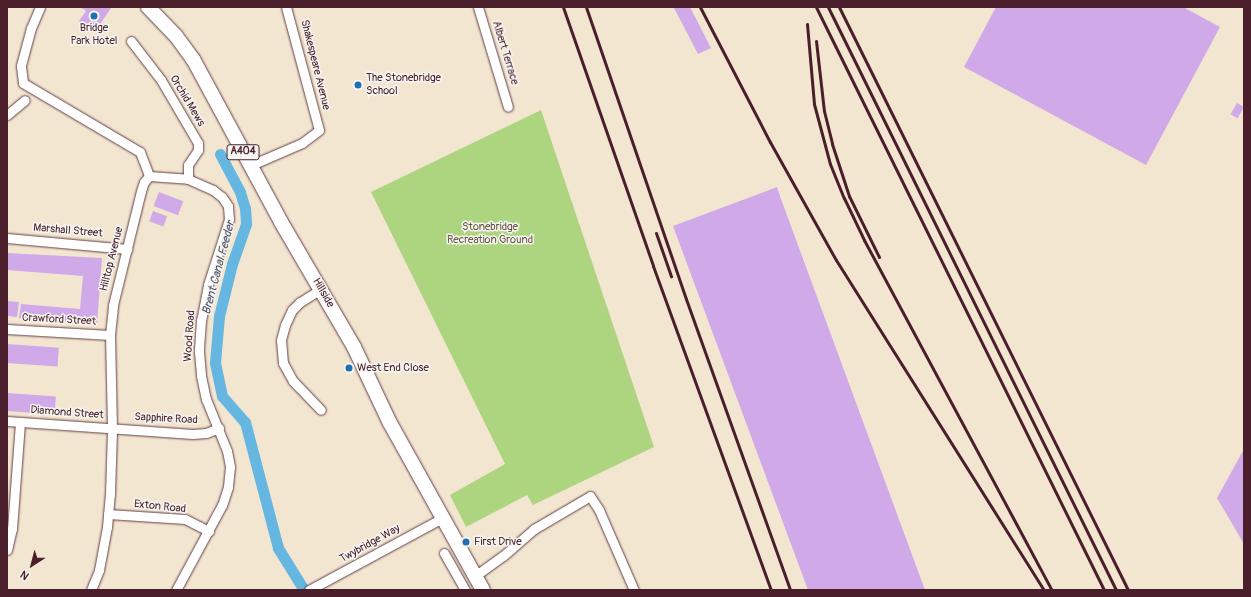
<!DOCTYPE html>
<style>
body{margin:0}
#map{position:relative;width:1251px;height:597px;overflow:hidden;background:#f3e6d1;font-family:Pangolin,sans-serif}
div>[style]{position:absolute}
.green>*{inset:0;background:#add47f}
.canal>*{height:11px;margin:-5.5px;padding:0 5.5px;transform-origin:5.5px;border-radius:5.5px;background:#65b7e1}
.building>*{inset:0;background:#d0a9e8;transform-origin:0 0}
.roads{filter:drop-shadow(0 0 1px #633d44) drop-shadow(0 0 1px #633d44)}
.street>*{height:9px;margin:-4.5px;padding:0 4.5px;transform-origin:4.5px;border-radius:4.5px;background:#fff}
.primary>*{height:14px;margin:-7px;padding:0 7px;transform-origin:7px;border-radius:7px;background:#fff}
.rail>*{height:3px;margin:-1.5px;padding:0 1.5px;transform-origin:1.5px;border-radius:1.5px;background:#4a1f2b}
.dots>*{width:11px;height:11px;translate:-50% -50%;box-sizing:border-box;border:2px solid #f6f6f2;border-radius:50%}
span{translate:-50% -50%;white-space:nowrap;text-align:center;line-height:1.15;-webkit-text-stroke:3px #f6f6f2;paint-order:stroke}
.shield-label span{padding:1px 3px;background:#f6f6f2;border:1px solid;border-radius:3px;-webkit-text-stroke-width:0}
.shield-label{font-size:10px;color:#4a1f2b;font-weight:700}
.poi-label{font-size:11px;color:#4a1f2b}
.left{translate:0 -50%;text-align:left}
.street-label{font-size:11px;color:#4a1f2b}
.park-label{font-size:11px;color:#685544}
.water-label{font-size:12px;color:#53546b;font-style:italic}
.frame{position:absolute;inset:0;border:8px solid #4a1f2b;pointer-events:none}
.north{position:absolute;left:12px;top:545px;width:40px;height:40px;-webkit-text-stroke:3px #f6f6f2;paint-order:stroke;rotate:216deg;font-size:11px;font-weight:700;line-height:16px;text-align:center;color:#4a1f2b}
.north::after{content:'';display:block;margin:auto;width:14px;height:18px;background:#4a1f2b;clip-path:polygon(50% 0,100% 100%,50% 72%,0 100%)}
</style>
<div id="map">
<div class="green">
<div style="clip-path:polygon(541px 110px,654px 447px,533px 505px,527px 495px,466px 527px,450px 495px,505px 464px,371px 192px)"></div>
</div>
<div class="canal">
<div style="left:220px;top:154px;width:43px;rotate:62.2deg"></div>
<div style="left:240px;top:192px;width:17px;rotate:73deg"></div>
<div style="left:245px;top:208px;width:16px;rotate:86deg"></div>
<div style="left:246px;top:224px;width:42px;rotate:109.3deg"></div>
<div style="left:232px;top:264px;width:54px;rotate:104deg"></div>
<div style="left:219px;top:316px;width:47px;rotate:94.9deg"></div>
<div style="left:215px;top:363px;width:34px;rotate:78deg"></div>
<div style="left:222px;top:396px;width:35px;rotate:49deg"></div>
<div style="left:245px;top:422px;width:130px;rotate:75.3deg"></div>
<div style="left:278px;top:548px;width:49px;rotate:58.2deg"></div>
</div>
<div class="building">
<div style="clip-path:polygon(80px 7px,110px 7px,111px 8px,95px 32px,79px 21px,86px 11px)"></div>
<div style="clip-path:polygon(677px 7px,690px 7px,711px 48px,698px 54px,674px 8px)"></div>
<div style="clip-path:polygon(996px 7px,1183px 7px,1220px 27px,1146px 165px,964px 67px)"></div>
<div style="left:1237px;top:103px;width:8px;height:13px;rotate:30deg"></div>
<div style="clip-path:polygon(777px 187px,781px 199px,925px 590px,808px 590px,673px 226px)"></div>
<div style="left:159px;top:192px;width:26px;height:15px;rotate:21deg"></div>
<div style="left:153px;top:211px;width:15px;height:11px;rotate:20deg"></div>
<div style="clip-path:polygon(7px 253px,102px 258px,97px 324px,19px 318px,21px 304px,80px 309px,83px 276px,7px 270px)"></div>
<div style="clip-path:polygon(7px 301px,19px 302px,17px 317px,7px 316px)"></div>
<div style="left:7px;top:344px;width:52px;height:19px;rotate:4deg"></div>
<div style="left:7px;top:393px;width:49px;height:18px;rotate:4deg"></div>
<div style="clip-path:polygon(1244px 449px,1244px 544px,1217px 498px)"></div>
</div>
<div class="roads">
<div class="street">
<div style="left:40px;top:7px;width:23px;rotate:113deg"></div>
<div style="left:31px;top:28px;width:39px;rotate:105deg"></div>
<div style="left:21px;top:66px;width:17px;rotate:83deg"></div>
<div style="left:23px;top:83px;width:136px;rotate:30.5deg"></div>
<div style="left:140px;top:152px;width:26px;rotate:69deg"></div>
<div style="left:478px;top:7px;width:104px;rotate:73.3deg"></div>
<div style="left:131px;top:41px;width:49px;rotate:52.4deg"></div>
<div style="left:161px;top:80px;width:73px;rotate:59.6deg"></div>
<div style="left:198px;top:143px;width:7px;rotate:90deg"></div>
<div style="left:198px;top:150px;width:18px;rotate:124deg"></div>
<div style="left:188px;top:165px;width:14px;rotate:90deg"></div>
<div style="left:7px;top:115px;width:23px;rotate:-40deg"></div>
<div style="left:251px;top:165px;width:56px;rotate:-23.3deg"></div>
<div style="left:302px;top:143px;width:21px;rotate:-37deg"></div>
<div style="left:319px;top:130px;width:127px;rotate:-105deg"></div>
<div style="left:149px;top:176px;width:39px;rotate:4deg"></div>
<div style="left:188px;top:179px;width:27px;rotate:24deg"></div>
<div style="left:213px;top:190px;width:11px;rotate:38deg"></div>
<div style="left:222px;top:197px;width:11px;rotate:56deg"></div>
<div style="left:228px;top:206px;width:13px;rotate:86deg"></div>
<div style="left:229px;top:219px;width:69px;rotate:107.7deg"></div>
<div style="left:208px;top:285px;width:36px;rotate:101deg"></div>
<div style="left:201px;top:320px;width:32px;rotate:94deg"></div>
<div style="left:199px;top:352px;width:24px;rotate:85deg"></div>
<div style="left:201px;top:376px;width:24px;rotate:78deg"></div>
<div style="left:206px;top:399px;width:56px;rotate:68deg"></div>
<div style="left:227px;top:451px;width:16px;rotate:79deg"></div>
<div style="left:230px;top:467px;width:20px;rotate:96deg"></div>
<div style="left:228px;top:487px;width:19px;rotate:108deg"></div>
<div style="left:222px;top:505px;width:97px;rotate:118.4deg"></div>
<div style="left:7px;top:238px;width:121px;rotate:5.2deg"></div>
<div style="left:321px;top:289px;width:25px;rotate:148deg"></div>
<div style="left:300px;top:302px;width:11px;rotate:135deg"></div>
<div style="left:292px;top:310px;width:17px;rotate:115deg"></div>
<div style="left:285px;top:325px;width:16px;rotate:105deg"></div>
<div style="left:281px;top:340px;width:23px;rotate:85deg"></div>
<div style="left:283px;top:363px;width:21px;rotate:61deg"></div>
<div style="left:293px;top:381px;width:40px;rotate:46deg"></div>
<div style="left:7px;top:329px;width:103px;rotate:3.3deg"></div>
<div style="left:7px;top:421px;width:186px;rotate:4deg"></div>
<div style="left:193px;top:434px;width:13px;rotate:-4deg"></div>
<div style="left:206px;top:433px;width:14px;rotate:-21deg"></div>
<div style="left:108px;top:514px;width:77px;rotate:3.7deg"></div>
<div style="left:185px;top:519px;width:27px;rotate:27deg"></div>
<div style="left:7px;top:550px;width:22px;rotate:-77deg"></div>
<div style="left:12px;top:529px;width:107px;rotate:-85.7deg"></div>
<div style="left:444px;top:553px;width:43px;rotate:60.4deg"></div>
<div style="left:475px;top:576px;width:34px;rotate:-36deg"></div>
<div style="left:503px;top:556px;width:41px;rotate:-41.1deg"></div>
<div style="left:534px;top:529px;width:65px;rotate:-30.5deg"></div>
<div style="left:590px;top:496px;width:17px;rotate:57deg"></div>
<div style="left:599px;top:510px;width:87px;rotate:66.4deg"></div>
<div style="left:91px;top:590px;width:22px;rotate:-68deg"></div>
<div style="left:99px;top:570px;width:44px;rotate:-79.5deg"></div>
<div style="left:107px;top:527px;width:33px;rotate:-85deg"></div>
<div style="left:110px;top:494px;width:65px;rotate:-88.2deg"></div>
<div style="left:112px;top:429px;width:94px;rotate:-91.2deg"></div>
<div style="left:110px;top:335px;width:30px;rotate:-84deg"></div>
<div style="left:113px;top:305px;width:117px;rotate:-76.2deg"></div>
<div style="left:141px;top:191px;width:9px;rotate:-72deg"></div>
<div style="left:144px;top:182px;width:8px;rotate:-50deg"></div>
<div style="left:309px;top:590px;width:151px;rotate:-28.4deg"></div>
</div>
<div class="primary">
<div style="left:148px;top:7px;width:40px;rotate:46deg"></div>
<div style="left:176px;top:36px;width:29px;rotate:54deg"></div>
<div style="left:193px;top:59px;width:185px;rotate:61.6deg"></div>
<div style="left:281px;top:222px;width:145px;rotate:59.7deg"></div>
<div style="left:354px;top:347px;width:84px;rotate:64.7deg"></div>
<div style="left:390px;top:423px;width:191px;rotate:60.9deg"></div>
</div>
</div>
<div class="rail">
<div style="left:563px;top:7px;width:274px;rotate:70.8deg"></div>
<div style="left:653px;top:266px;width:345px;rotate:70deg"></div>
<div style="left:586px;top:7px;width:309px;rotate:71.1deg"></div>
<div style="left:686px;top:299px;width:309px;rotate:70.3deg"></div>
<div style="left:700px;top:7px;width:152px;rotate:62.6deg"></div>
<div style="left:770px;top:142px;width:135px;rotate:60.8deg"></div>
<div style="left:836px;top:260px;width:390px;rotate:57.8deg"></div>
<div style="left:816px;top:7px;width:650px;rotate:63.71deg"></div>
<div style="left:828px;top:7px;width:650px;rotate:63.71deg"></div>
<div style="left:839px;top:7px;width:651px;rotate:63.63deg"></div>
<div style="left:807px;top:24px;width:80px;rotate:85deg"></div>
<div style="left:814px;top:104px;width:62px;rotate:75.1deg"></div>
<div style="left:830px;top:164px;width:37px;rotate:68deg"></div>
<div style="left:844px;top:198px;width:47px;rotate:64.5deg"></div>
<div style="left:864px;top:240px;width:397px;rotate:61.8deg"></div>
<div style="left:816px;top:41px;width:70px;rotate:83.5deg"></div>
<div style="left:824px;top:111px;width:34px;rotate:76deg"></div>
<div style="left:832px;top:144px;width:55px;rotate:71.9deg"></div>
<div style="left:849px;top:196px;width:68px;rotate:63.8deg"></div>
<div style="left:656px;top:233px;width:46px;rotate:70.8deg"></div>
</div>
<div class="dots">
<div style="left:94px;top:16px;background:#1f6fb2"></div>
<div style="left:358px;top:85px;background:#1f6fb2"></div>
<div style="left:349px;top:368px;background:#1f6fb2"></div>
<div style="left:466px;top:542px;background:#1f6fb2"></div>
</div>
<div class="shield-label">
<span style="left:243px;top:152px">A404</span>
</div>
<div class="poi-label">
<span style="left:94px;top:35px">Bridge<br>Park Hotel</span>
<span class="left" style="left:366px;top:85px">The Stonebridge<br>School</span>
<span class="left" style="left:357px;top:368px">West End Close</span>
<span class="left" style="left:474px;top:542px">First Drive</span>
</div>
<div class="street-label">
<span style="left:505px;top:53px;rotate:73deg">Albert Terrace</span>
<span style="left:315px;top:65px;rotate:76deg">Shakespeare Avenue</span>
<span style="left:187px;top:101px;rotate:59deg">Orchid Mews</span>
<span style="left:68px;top:231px;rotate:5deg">Marshall Street</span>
<span style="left:112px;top:259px;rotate:-76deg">Hilltop Avenue</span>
<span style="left:323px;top:293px;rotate:60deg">Hillside</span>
<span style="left:59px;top:320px;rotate:3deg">Crawford Street</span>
<span style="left:190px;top:336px;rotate:-86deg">Wood Road</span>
<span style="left:67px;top:413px;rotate:4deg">Diamond Street</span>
<span style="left:166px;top:419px;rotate:3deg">Sapphire Road</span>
<span style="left:160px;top:507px;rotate:6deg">Exton Road</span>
<span style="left:370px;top:544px;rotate:-29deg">Twybridge Way</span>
</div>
<div class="park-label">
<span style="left:490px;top:234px">Stonebridge<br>Recreation Ground</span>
</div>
<div class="water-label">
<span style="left:219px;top:268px;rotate:-75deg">Brent Canal Feeder</span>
</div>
<div class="frame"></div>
<div class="north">N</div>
</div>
